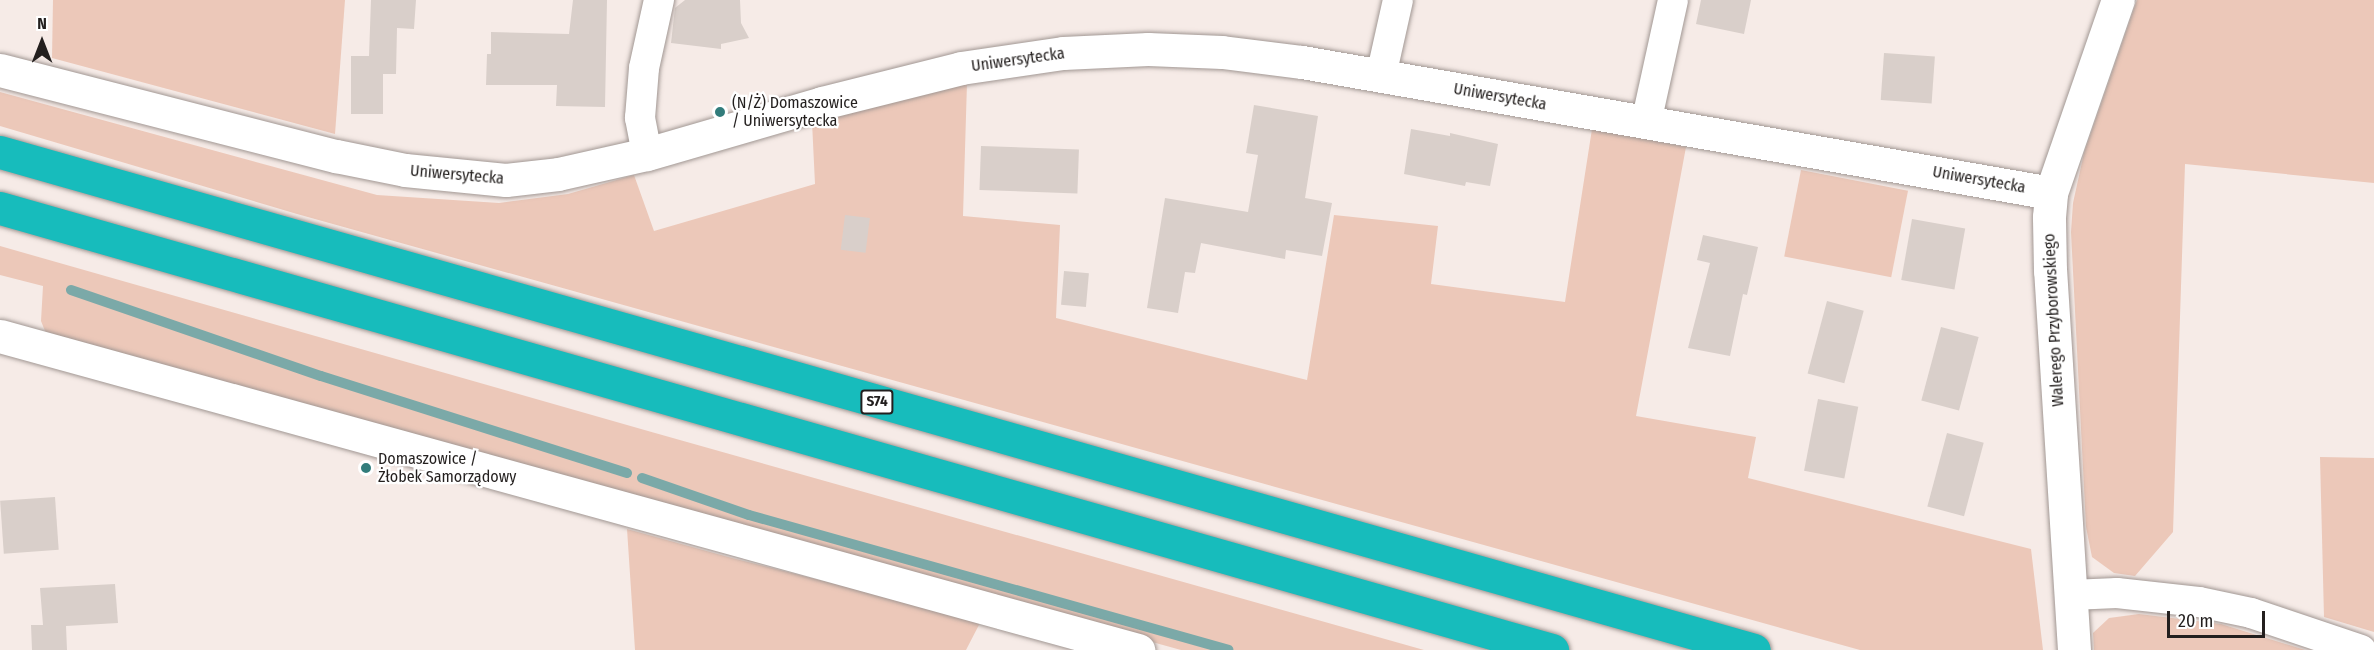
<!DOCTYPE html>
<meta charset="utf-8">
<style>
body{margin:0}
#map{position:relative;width:2374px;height:650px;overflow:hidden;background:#f6ebe7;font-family:"Fira Sans Condensed",sans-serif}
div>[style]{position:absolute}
.green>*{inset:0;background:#ecc8b9;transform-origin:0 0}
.stream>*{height:10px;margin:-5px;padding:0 5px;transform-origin:5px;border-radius:5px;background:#7ba9a8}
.building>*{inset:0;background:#d9cfca;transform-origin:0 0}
.roads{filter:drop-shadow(0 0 2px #a19793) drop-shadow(0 0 2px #a19793)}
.street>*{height:30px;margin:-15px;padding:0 15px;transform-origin:15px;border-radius:15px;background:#fff}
.secondary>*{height:33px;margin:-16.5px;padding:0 16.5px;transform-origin:16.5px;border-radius:16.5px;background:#fff}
.highway>*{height:33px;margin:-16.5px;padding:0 16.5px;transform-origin:16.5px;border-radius:16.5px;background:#17bcbc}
.dots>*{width:16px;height:16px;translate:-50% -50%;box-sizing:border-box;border:3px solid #fff;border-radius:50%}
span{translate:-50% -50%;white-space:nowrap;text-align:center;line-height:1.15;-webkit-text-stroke:4.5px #fff;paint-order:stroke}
.shield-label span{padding:2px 4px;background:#fff;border:2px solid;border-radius:4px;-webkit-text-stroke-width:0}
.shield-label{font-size:15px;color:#231f1e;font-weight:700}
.street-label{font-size:16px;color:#231f1e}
.poi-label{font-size:16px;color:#231f1e}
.left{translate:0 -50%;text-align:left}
.north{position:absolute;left:12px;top:12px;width:60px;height:60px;-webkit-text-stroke:4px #fff;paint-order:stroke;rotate:0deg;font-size:16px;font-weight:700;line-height:24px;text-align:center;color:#231f1e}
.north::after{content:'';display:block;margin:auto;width:21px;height:27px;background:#231f1e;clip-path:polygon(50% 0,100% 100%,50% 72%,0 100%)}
.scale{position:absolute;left:2167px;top:611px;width:98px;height:27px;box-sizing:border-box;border:3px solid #231f1e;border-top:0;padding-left:8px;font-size:18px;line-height:21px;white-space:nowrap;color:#231f1e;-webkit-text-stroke:4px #fff;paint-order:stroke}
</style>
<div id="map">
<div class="green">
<div style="clip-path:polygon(53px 0,345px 0,335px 134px,52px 58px)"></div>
<div style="clip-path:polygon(2137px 0,2374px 0,2374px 183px,2185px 164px,2173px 532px,2135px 576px,2114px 573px,2092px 557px,2086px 527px,2071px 232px,2073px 203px,2084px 153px)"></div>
<div style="clip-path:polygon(967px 83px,963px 216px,1060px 225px,1056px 318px,1307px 380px,1334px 215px,1438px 226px,1431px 284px,1565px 302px,1592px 129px,1686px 147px,1636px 416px,1756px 437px,1748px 478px,2031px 549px,2043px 650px,1860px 650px,297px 214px,0 126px,0 92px,377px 195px,499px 203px,568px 194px,634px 175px,654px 231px,815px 184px,812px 122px)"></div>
<div style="left:1801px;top:170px;width:109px;height:88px;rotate:11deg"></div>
<div style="clip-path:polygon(0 246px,648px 431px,1424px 650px,1181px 650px,47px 336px,41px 321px,43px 286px,0 275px)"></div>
<div style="clip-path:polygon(2320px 457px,2374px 458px,2374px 632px,2324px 617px)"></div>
<div style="clip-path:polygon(627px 529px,732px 558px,981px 621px,966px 650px,635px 650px)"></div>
<div style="clip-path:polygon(2139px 614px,2221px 624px,2305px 650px,2094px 650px,2093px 633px,2109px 618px)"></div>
</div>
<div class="stream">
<div style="left:71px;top:290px;width:264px;rotate:19deg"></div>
<div style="left:321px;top:376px;width:321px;rotate:17.6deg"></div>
<div style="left:642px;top:478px;width:113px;rotate:19.1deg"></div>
<div style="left:749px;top:515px;width:498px;rotate:15.7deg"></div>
</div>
<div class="building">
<div style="clip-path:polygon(371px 0,416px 0,414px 29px,397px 28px,396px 74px,383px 74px,383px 114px,351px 114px,351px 56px,369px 56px)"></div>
<div style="clip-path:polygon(573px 0,607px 0,605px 107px,556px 106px,557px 85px,486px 85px,487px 54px,491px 54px,491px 32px,569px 34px)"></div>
<div style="clip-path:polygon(685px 0,740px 0,741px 23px,749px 38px,721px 44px,721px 49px,671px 43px,675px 8px)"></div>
<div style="clip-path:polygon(1701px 0,1751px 0,1744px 34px,1696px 24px)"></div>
<div style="left:1884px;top:53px;width:51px;height:47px;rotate:4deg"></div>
<div style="clip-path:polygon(1254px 105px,1318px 116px,1305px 198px,1332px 203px,1322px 256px,1286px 250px,1285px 259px,1201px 243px,1195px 273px,1185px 272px,1178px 313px,1147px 308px,1165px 198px,1248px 212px,1258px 155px,1246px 153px)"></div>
<div style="clip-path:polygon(1411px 129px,1450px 136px,1450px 133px,1498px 144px,1490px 186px,1466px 182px,1465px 186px,1404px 174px)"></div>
<div style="left:981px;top:146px;width:98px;height:44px;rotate:2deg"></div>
<div style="left:845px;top:215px;width:25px;height:35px;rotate:7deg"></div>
<div style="left:1912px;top:219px;width:54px;height:62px;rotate:10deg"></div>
<div style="clip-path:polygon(1703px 235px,1758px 247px,1747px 295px,1743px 294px,1730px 356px,1688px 348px,1710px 263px,1697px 260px)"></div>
<div style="left:1064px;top:271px;width:25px;height:34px;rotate:5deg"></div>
<div style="left:1827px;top:301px;width:38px;height:75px;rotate:15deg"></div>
<div style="left:1941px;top:327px;width:39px;height:76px;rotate:15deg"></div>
<div style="left:1818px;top:399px;width:41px;height:73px;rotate:11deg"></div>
<div style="left:1947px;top:433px;width:38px;height:76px;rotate:15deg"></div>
<div style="left:55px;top:497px;width:53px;height:55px;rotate:86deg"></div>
<div style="clip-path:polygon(115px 584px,118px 623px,66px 626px,67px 650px,32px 650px,31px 625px,43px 625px,40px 588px)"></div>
</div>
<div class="roads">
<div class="street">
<div style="left:1381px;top:76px;width:78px;rotate:-77.4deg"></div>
<div style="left:1646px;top:123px;width:126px;rotate:-77.6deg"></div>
<div style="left:647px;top:154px;width:37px;rotate:-101deg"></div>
<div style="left:640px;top:118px;width:50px;rotate:-85.4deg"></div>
<div style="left:644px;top:68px;width:70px;rotate:-77.6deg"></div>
<div style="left:2071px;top:595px;width:46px;rotate:-2.5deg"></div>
<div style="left:2117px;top:593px;width:82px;rotate:6.3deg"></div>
<div style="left:2199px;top:602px;width:53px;rotate:11.9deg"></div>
<div style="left:2251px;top:613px;width:116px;rotate:18.6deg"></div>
</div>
<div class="secondary">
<div style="left:0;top:70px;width:347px;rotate:14.4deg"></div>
<div style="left:336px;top:156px;width:70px;rotate:11.5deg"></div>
<div style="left:405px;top:170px;width:101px;rotate:5.7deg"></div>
<div style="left:506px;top:180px;width:52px;rotate:-6.6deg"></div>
<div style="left:558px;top:174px;width:91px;rotate:-12.7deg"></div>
<div style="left:647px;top:154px;width:182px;rotate:-16.2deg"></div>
<div style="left:822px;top:103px;width:143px;rotate:-14.1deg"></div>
<div style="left:961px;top:68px;width:103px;rotate:-8.4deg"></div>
<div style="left:1063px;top:53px;width:85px;rotate:-2.7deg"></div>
<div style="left:1148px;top:49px;width:74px;rotate:2.3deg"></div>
<div style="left:1222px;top:52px;width:81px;rotate:7.1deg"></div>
<div style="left:1302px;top:62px;width:760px;rotate:9.92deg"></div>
<div style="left:0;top:336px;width:1181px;rotate:15.43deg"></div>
<div style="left:2074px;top:650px;width:380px;rotate:-93.6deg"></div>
<div style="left:2050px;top:271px;width:54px;rotate:-91.1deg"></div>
<div style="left:2049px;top:217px;width:24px;rotate:-85deg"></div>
<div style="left:2051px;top:193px;width:204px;rotate:-70.9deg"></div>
</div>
<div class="highway">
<div style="left:0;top:152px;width:1823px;rotate:15.85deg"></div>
<div style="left:0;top:208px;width:1614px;rotate:15.9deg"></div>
</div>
</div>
<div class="dots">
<div style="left:720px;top:112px;background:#327c7b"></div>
<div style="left:366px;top:468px;background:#327c7b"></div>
</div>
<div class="shield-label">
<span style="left:877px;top:402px">S74</span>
</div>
<div class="street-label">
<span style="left:1018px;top:60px;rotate:-8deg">Uniwersytecka</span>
<span style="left:1500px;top:97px;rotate:10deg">Uniwersytecka</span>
<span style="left:457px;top:175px;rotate:5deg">Uniwersytecka</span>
<span style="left:1979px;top:180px;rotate:10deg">Uniwersytecka</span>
<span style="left:2054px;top:320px;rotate:-93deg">Walerego Przyborowskiego</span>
</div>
<div class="poi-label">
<span class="left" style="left:732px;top:112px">(N/Ż) Domaszowice<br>/ Uniwersytecka</span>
<span class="left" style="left:378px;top:468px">Domaszowice /<br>Żłobek Samorządowy</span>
</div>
<div class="north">N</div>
<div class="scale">20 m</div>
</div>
